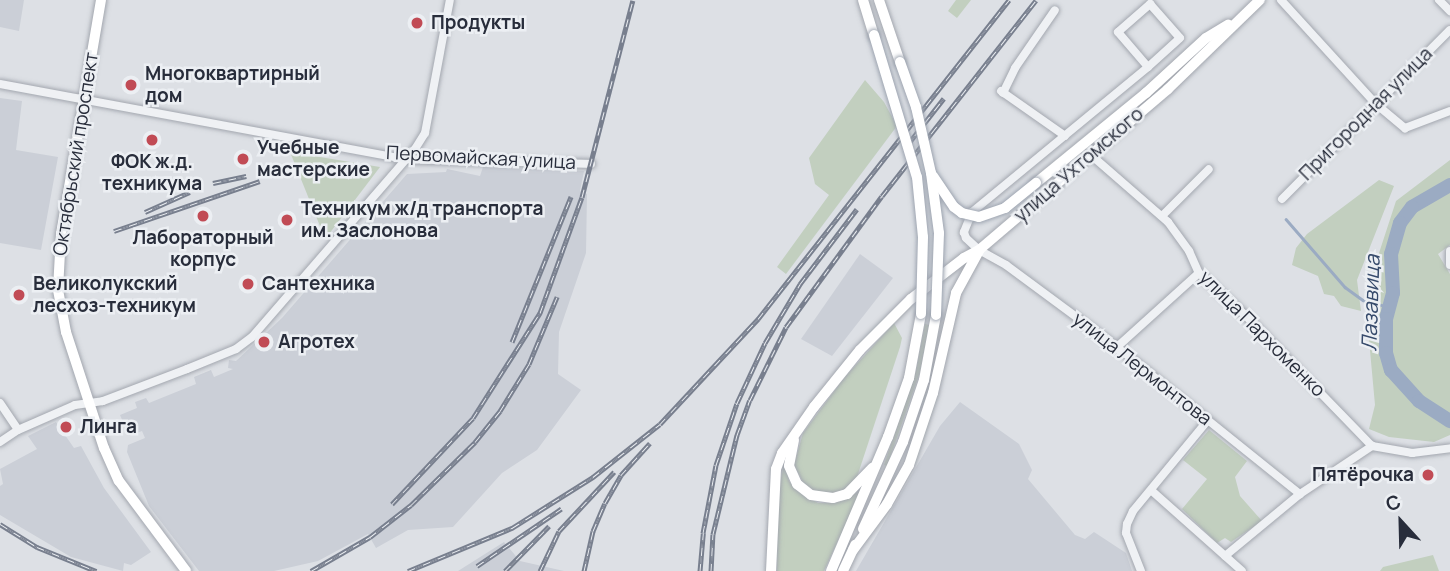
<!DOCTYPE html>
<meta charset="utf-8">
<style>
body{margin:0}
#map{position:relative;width:1450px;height:571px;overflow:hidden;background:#dde0e5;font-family:Manrope,sans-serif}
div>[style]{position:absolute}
.built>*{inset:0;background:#cbcfd7}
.green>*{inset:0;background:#c2cfbf}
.stream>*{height:2.5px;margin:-1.25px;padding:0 1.25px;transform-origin:1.25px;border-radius:1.25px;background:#9babc3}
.river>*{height:14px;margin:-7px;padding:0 7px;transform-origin:7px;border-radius:7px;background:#9babc3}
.roads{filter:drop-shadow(0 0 2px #a3a7af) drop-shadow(0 0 2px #a3a7af)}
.minor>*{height:8px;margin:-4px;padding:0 4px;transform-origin:4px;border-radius:4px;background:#eff1f4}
.major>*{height:10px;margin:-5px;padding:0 5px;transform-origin:5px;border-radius:5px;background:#fff}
.rail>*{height:5px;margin-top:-2.5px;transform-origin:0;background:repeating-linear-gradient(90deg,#eceff3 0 8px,#787f8e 0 16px);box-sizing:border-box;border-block:2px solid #787f8e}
.bridges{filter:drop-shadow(0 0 2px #9da4b0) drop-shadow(0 0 2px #9da4b0)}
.major-bridge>*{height:10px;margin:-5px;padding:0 5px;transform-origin:5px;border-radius:5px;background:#fff}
.dots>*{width:19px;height:19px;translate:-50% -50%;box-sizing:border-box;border:4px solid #eceff3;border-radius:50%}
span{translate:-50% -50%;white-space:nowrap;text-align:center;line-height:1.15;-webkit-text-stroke:5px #eceff3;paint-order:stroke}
.poi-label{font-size:19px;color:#282d3b;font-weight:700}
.left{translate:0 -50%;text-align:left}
.right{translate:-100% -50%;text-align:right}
.street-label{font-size:19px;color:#282d3b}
.water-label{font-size:21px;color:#364a6b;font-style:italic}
.north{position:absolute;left:1366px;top:487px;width:70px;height:70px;-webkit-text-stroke:5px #eceff3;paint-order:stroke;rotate:338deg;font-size:19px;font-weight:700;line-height:28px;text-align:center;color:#282d3b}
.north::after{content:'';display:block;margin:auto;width:24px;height:32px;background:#282d3b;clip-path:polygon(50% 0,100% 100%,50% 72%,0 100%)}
</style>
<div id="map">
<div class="built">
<div style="clip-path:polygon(0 0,24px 0,19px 31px,0 27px)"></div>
<div style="clip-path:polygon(0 98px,22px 101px,16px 150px,58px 157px,41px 250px,0 243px)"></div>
<div style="clip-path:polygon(483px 167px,584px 171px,580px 191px,587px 194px,586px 253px,559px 332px,558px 374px,581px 390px,537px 450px,502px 473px,453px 527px,408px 530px,376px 548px,368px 534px,318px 561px,274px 571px,199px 571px,149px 506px,127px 452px,128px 445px,145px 438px,142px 431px,129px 436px,120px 415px,137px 408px,135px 402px,146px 398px,149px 403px,196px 384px,194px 377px,211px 370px,214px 377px,233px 369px,228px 368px,229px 360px,236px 361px,282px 318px,407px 174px,446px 172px,447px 169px,480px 176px)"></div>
<div style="clip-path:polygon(860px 254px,893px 278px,832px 356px,801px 339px)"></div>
<div style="clip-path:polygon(960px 402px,1019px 444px,1032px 470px,1028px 479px,1075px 535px,1085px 539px,1094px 532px,1126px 553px,1132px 571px,856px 571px,940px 426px)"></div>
<div style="clip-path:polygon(56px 422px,74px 448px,81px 446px,104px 488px,151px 552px,131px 565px,124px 563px,123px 571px,71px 557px,0 515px,0 486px,3px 484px,0 469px,37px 449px,28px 436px)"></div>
<div style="clip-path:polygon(504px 542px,520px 561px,564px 571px,458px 571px)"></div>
</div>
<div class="green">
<div style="clip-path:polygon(956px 0,971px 0,957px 18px,948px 11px)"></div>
<div style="clip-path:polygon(865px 80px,884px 102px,897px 126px,786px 274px,777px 267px,829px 195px,815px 184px,809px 158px)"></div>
<div style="clip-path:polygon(290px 152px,380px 167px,326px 238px,324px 236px)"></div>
<div style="clip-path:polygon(1450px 160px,1450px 245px,1438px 254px,1450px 274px,1450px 435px,1434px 442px,1389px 437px,1369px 429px,1375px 405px,1365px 296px,1396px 201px)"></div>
<div style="clip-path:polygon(1379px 180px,1394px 186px,1357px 280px,1361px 311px,1341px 306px,1334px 296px,1324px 294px,1318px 276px,1292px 265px,1296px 248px,1307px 234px)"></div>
<div style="clip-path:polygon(894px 323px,902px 338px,900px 347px,856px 480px,840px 493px,817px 493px,805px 486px,794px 465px,803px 433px,844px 378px)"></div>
<div style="clip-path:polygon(925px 324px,929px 325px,920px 372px,887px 466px,884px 465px,916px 371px)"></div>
<div style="clip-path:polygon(1209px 430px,1247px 461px,1235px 477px,1240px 496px,1262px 521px,1231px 542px,1225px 538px,1217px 543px,1182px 509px,1207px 479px,1183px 460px)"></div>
<div style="clip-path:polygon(785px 461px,789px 481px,796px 490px,818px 503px,835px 503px,861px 491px,824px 571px,777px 571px,778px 491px)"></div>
<div style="clip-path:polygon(1433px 555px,1439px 571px,1380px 571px,1383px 567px)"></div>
</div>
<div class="stream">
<div style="left:1286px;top:219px;width:90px;rotate:49.1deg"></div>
<div style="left:1345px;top:287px;width:22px;rotate:36deg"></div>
<div style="left:1363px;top:300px;width:27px;rotate:15deg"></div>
</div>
<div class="river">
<div style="left:1450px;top:185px;width:44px;rotate:149.9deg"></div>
<div style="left:1412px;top:207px;width:20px;rotate:127deg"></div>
<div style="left:1400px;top:223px;width:32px;rotate:106deg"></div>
<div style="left:1391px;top:254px;width:39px;rotate:87deg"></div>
<div style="left:1393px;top:293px;width:27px;rotate:105deg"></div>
<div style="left:1386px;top:319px;width:34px;rotate:90deg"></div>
<div style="left:1386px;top:353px;width:18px;rotate:74deg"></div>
<div style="left:1391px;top:370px;width:42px;rotate:47.9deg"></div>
<div style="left:1419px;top:401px;width:37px;rotate:33deg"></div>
</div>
<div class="roads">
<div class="minor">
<div style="left:1281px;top:0;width:141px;rotate:47.6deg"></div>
<div style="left:1376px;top:104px;width:38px;rotate:40deg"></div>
<div style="left:1405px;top:128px;width:48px;rotate:-20.7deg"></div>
<div style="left:1439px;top:0;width:16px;rotate:45deg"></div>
<div style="left:1148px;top:67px;width:46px;rotate:-130.6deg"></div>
<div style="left:1118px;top:32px;width:43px;rotate:-41.2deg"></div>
<div style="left:1150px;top:4px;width:45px;rotate:48.6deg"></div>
<div style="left:1180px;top:38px;width:43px;rotate:137.8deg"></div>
<div style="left:1148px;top:67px;width:228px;rotate:140.5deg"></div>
<div style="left:972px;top:212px;width:22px;rotate:112deg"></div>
<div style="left:964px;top:232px;width:6px;rotate:72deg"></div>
<div style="left:966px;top:238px;width:18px;rotate:43deg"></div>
<div style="left:979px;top:250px;width:31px;rotate:29deg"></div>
<div style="left:1006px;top:265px;width:138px;rotate:36.5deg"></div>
<div style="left:1117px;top:347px;width:235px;rotate:38.8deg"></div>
<div style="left:0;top:84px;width:412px;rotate:10.5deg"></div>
<div style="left:405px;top:159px;width:186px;rotate:1.5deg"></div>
<div style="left:1001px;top:91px;width:78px;rotate:35.1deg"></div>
<div style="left:1003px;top:93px;width:28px;rotate:-64deg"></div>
<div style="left:1015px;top:68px;width:70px;rotate:-55.4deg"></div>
<div style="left:1091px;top:155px;width:102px;rotate:41deg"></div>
<div style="left:1168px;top:222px;width:36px;rotate:54deg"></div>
<div style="left:1189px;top:251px;width:24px;rotate:66deg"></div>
<div style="left:1199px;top:273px;width:62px;rotate:42.4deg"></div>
<div style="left:1245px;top:315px;width:182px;rotate:45.9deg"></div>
<div style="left:1282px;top:199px;width:238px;rotate:-45.2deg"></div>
<div style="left:1162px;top:216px;width:66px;rotate:-45deg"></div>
<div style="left:1450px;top:251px;width:14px;rotate:90deg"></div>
<div style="left:1117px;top:347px;width:110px;rotate:-42.1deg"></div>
<div style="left:0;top:403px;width:32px;rotate:56deg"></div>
<div style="left:0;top:442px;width:22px;rotate:-34deg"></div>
<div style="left:18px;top:430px;width:62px;rotate:-23.7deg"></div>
<div style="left:75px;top:405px;width:28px;rotate:-8deg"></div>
<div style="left:103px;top:401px;width:90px;rotate:-20.9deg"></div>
<div style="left:187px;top:369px;width:53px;rotate:-22.2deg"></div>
<div style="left:236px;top:349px;width:20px;rotate:-37deg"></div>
<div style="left:252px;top:337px;width:249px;rotate:-49.1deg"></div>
<div style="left:415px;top:149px;width:19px;rotate:-58deg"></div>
<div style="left:425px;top:133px;width:135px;rotate:-79.4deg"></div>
<div style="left:1152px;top:491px;width:120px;rotate:41.6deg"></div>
<div style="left:1225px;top:556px;width:97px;rotate:-39.6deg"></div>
<div style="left:1300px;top:494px;width:87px;rotate:-33.7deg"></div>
<div style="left:1372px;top:446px;width:41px;rotate:9.9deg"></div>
<div style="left:1412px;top:453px;width:38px;rotate:-7deg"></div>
<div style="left:1141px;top:571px;width:41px;rotate:-111.5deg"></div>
<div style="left:1126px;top:533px;width:9px;rotate:-84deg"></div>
<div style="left:1127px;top:524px;width:14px;rotate:-65deg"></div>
<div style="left:1133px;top:511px;width:118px;rotate:-50.5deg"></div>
</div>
<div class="major">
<div style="left:101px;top:0;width:237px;rotate:99.7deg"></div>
<div style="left:61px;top:234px;width:56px;rotate:93.1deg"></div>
<div style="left:58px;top:290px;width:43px;rotate:79.2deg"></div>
<div style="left:66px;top:332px;width:122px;rotate:71.9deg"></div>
<div style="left:104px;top:448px;width:36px;rotate:66deg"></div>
<div style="left:119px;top:481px;width:112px;rotate:53.3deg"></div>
<div style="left:863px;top:0;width:37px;rotate:73deg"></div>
<div style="left:879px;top:0;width:65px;rotate:71.3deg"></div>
<div style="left:1036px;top:183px;width:142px;rotate:-39.3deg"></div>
<div style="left:1146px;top:93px;width:81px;rotate:-42.5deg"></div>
<div style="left:1206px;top:38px;width:26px;rotate:-31deg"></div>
<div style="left:794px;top:440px;width:26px;rotate:101deg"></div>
<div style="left:789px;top:466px;width:20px;rotate:66deg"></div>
<div style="left:797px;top:484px;width:18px;rotate:38deg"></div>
<div style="left:811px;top:495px;width:22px;rotate:8deg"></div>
<div style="left:833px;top:498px;width:15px;rotate:-16deg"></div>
<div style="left:847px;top:494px;width:37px;rotate:-46deg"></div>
<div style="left:863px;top:529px;width:96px;rotate:-65.3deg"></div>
<div style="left:903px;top:442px;width:65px;rotate:-71.3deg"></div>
<div style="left:924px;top:380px;width:66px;rotate:-79.5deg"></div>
<div style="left:853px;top:550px;width:57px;rotate:-53.5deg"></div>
<div style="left:887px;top:504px;width:45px;rotate:-60.6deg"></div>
<div style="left:909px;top:465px;width:76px;rotate:-71.6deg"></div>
<div style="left:933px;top:393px;width:103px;rotate:-77deg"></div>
<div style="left:956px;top:293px;width:48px;rotate:-61.3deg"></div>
<div style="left:771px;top:571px;width:102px;rotate:-87.2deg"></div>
<div style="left:776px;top:469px;width:17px;rotate:-69deg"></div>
<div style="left:782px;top:453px;width:56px;rotate:-55.2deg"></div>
<div style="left:814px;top:407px;width:73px;rotate:-51.1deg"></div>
<div style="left:860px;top:350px;width:72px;rotate:-45deg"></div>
<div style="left:911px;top:299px;width:67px;rotate:-37.7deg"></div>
<div style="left:964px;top:258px;width:17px;rotate:-28deg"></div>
<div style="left:979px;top:250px;width:248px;rotate:-40.4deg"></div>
<div style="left:1168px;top:89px;width:128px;rotate:-44.1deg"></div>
<div style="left:831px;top:571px;width:146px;rotate:-67deg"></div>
<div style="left:888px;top:437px;width:63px;rotate:-70.4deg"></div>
<div style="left:909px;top:378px;width:65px;rotate:-79.4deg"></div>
<div style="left:843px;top:571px;width:29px;rotate:-65deg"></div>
</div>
</div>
<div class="rail">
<div style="left:905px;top:148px;width:63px;rotate:-52deg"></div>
<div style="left:213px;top:183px;width:34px;rotate:-12deg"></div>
<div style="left:145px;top:212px;width:49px;rotate:-24deg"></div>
<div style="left:114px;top:231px;width:154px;rotate:-18.9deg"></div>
<div style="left:512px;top:342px;width:157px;rotate:-67.9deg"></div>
<div style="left:392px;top:504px;width:118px;rotate:-46.7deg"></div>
<div style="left:473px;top:418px;width:125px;rotate:-57.5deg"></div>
<div style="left:540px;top:313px;width:123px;rotate:-70.1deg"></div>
<div style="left:582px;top:197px;width:203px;rotate:-75.5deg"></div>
<div style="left:0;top:524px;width:44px;rotate:31.9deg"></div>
<div style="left:37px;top:547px;width:64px;rotate:22.1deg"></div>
<div style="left:477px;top:566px;width:102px;rotate:-34.2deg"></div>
<div style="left:311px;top:571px;width:68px;rotate:-30deg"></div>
<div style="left:370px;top:537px;width:52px;rotate:-38deg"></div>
<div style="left:411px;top:505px;width:90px;rotate:-44.5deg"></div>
<div style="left:475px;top:442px;width:40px;rotate:-51deg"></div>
<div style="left:500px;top:411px;width:55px;rotate:-58.3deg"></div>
<div style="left:529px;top:364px;width:73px;rotate:-67.3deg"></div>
<div style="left:408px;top:571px;width:113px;rotate:-22.5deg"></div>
<div style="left:512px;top:528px;width:96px;rotate:-32.2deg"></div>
<div style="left:593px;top:477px;width:85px;rotate:-38.3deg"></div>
<div style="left:660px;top:424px;width:144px;rotate:-47deg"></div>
<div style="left:758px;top:319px;width:406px;rotate:-51.8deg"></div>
<div style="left:505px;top:571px;width:63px;rotate:-45.6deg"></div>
<div style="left:540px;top:571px;width:44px;rotate:-64.6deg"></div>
<div style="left:559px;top:531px;width:81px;rotate:-47deg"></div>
<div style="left:584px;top:571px;width:41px;rotate:-77.3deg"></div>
<div style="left:593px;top:531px;width:30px;rotate:-67deg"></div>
<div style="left:605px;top:503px;width:32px;rotate:-60deg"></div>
<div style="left:621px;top:475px;width:43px;rotate:-47.8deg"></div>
<div style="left:700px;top:571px;width:38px;rotate:-85deg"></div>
<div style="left:703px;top:533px;width:69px;rotate:-79.2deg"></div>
<div style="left:716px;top:465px;width:65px;rotate:-71.3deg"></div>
<div style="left:737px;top:403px;width:66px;rotate:-65deg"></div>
<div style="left:765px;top:343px;width:69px;rotate:-59.3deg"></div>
<div style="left:800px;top:284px;width:94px;rotate:-52.8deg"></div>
<div style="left:711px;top:571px;width:37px;rotate:-87deg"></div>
<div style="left:713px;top:534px;width:102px;rotate:-76.4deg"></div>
<div style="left:737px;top:435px;width:37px;rotate:-70deg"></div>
<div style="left:750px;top:400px;width:81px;rotate:-63.7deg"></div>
<div style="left:786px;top:327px;width:162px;rotate:-53.8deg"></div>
<div style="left:882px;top:196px;width:249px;rotate:-51.8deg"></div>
</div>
<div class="bridges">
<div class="major-bridge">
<div style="left:874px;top:35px;width:148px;rotate:73.2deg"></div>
<div style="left:917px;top:177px;width:60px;rotate:84.3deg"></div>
<div style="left:923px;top:237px;width:77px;rotate:91.5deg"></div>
<div style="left:900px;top:62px;width:48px;rotate:70.4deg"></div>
<div style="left:916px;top:107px;width:68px;rotate:77.2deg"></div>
<div style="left:931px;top:173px;width:61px;rotate:82.4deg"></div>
<div style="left:939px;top:233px;width:82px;rotate:92.1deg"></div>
<div style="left:933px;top:176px;width:37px;rotate:56deg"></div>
<div style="left:954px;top:207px;width:10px;rotate:37deg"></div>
<div style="left:962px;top:213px;width:17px;rotate:13deg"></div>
<div style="left:979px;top:217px;width:28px;rotate:-19deg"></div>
<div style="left:1005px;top:208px;width:40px;rotate:-39deg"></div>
</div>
</div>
<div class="dots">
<div style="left:417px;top:23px;background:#c14b55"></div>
<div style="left:131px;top:85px;background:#c14b55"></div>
<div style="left:152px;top:140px;background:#c14b55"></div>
<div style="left:243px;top:159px;background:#c14b55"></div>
<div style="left:203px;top:216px;background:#c14b55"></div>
<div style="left:287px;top:220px;background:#c14b55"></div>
<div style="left:248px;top:284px;background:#c14b55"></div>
<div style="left:19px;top:295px;background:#c14b55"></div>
<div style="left:264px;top:342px;background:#c14b55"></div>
<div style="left:66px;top:427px;background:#c14b55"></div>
<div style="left:1428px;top:475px;background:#c14b55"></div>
</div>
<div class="poi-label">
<span class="left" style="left:431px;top:23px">Продукты</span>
<span class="left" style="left:145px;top:85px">Многоквартирный<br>дом</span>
<span class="left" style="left:257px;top:159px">Учебные<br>мастерские</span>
<span style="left:152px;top:173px">ФОК ж.д.<br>техникума</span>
<span class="left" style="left:301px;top:220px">Техникум ж/д транспорта<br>им. Заслонова</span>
<span style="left:203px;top:249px">Лабораторный<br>корпус</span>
<span class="left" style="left:33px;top:295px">Великолукский<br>лесхоз-техникум</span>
<span class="left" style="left:262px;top:284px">Сантехника</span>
<span class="left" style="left:278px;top:342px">Агротех</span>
<span class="left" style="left:80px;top:427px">Линга</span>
<span class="right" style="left:1414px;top:475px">Пятёрочка</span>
</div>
<div class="street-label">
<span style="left:1366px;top:114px;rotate:-45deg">Пригородная улица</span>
<span style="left:76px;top:154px;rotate:-81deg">Октябрьский проспект</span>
<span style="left:481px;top:158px;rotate:3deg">Первомайская улица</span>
<span style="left:1079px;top:165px;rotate:-41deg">улица Ухтомского</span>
<span style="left:1262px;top:334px;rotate:45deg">улица Пархоменко</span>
<span style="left:1142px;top:369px;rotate:38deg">улица Лермонтова</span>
</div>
<div class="water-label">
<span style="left:1370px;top:303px;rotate:-88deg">Лазавица</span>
</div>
<div class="north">С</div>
</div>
